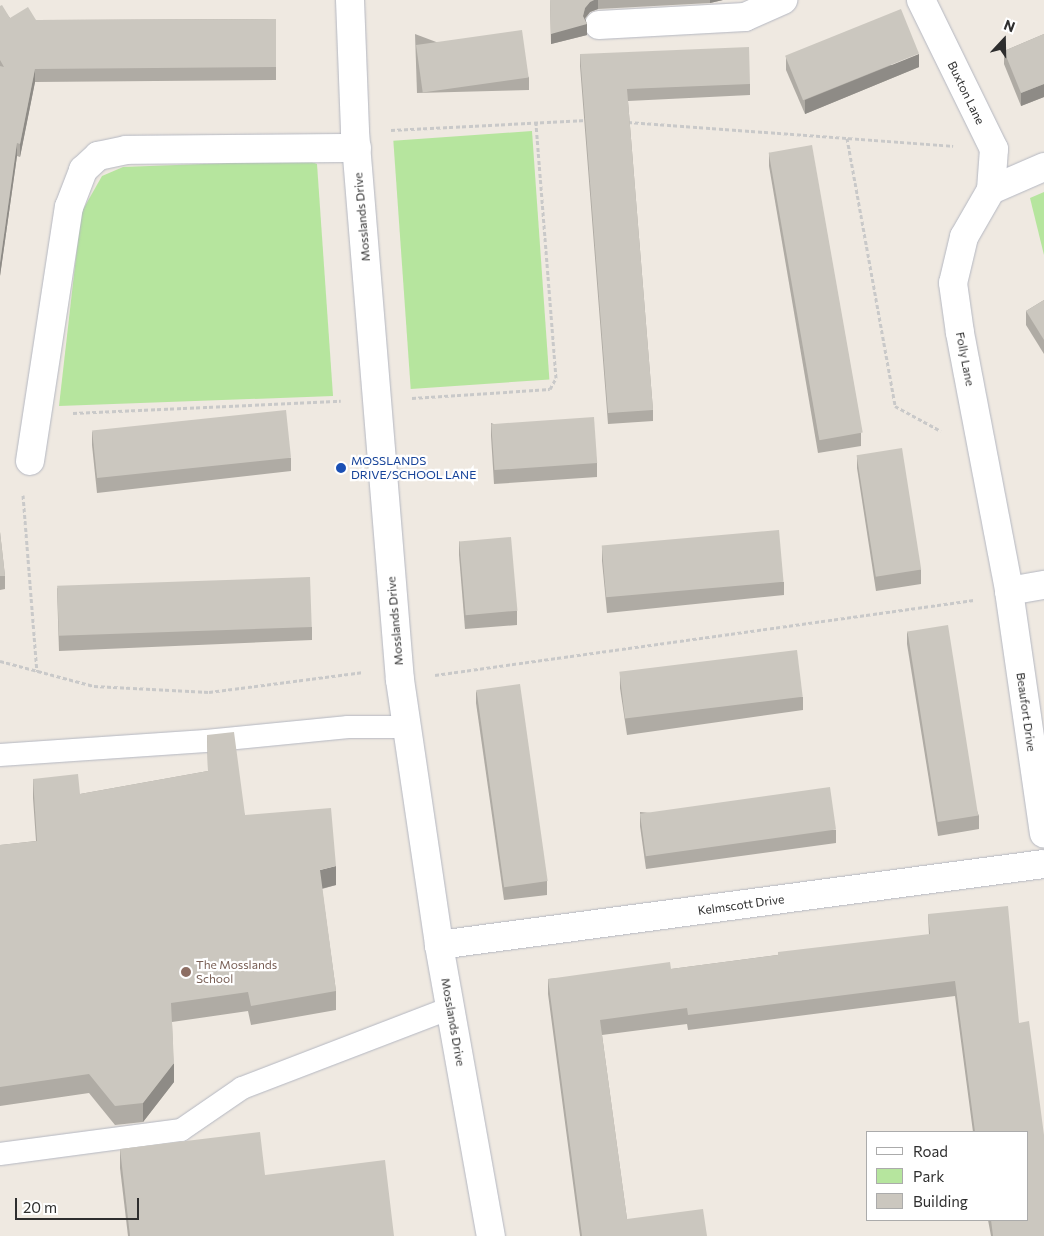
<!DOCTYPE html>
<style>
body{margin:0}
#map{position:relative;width:1044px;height:1236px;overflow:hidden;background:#efe9e1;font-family:Commissioner,sans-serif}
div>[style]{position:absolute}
.green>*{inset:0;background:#b6e59e;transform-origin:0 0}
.path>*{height:3px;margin-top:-1.5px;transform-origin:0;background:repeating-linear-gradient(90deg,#c9c9c9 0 4px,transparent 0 6.5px)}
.roads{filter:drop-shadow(0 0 1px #b4b7c1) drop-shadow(0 0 1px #b4b7c1)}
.service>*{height:22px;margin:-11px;padding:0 11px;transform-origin:11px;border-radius:11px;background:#fff}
.minor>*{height:28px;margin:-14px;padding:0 14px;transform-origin:14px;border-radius:14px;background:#fff}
.wall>*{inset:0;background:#afaba4}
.shaded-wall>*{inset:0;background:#8e8b86}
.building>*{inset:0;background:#cbc7bf;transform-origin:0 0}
.dots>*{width:14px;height:14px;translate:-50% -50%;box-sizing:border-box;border:2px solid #fff;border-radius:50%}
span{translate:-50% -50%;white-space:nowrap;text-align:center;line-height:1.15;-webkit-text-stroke:4.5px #fff;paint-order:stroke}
.street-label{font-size:12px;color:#2e2e2e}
.transit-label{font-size:12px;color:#164399}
.left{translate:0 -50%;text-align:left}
.education-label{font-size:12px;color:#785e54}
.legend{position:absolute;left:866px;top:1131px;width:162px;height:90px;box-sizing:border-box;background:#fff;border:1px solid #ababab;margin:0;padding:6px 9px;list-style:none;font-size:15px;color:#2e2e2e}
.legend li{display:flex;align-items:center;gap:10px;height:25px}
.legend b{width:25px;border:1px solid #ababab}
.north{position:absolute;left:979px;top:15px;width:50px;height:50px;-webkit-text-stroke:4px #fff;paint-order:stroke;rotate:21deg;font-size:14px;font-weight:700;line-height:20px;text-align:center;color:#2e2e2e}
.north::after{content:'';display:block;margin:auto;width:18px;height:22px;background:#2e2e2e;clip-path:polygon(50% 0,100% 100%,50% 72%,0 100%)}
.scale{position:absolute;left:15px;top:1198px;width:124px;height:22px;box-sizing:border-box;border:2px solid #2e2e2e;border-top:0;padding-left:6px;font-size:15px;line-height:18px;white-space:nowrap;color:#2e2e2e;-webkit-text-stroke:4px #fff;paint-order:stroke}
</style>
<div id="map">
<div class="green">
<div style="left:532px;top:131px;width:249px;height:139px;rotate:86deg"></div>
<div style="clip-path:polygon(306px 160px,317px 164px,333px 396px,59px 406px,81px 213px,102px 176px,123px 167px)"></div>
<div style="clip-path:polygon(1044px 192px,1044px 255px,1030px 198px)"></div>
</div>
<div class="path">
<div style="left:628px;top:122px;width:326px;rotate:4.2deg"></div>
<div style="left:391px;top:130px;width:196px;rotate:-2.9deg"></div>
<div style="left:847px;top:138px;width:272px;rotate:79.8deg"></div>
<div style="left:895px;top:406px;width:52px;rotate:28.5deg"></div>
<div style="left:412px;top:398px;width:138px;rotate:-3.7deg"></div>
<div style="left:550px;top:389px;width:13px;rotate:-61deg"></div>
<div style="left:556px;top:378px;width:256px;rotate:-94.5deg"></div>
<div style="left:73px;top:413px;width:268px;rotate:-2.6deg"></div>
<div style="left:23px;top:495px;width:177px;rotate:85.5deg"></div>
<div style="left:0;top:661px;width:97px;rotate:14.9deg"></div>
<div style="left:94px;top:686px;width:115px;rotate:3deg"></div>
<div style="left:209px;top:692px;width:156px;rotate:-7.4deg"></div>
<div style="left:435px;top:675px;width:544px;rotate:-7.92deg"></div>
</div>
<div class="roads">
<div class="service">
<div style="left:0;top:755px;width:206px;rotate:-3.9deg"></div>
<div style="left:206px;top:741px;width:143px;rotate:-5.6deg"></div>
<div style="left:348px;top:727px;width:59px"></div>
<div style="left:0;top:1154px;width:183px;rotate:-7.6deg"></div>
<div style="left:181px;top:1130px;width:74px;rotate:-34.5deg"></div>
<div style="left:242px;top:1088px;width:223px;rotate:-21deg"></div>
</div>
<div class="minor">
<div style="left:350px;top:0;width:132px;rotate:87.8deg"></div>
<div style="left:355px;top:132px;width:550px;rotate:85.31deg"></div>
<div style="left:400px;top:680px;width:268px;rotate:81.6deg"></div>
<div style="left:439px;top:945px;width:296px;rotate:79.9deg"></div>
<div style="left:921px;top:0;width:166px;rotate:63.9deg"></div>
<div style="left:994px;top:149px;width:41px;rotate:94.2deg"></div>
<div style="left:599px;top:25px;width:146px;rotate:-3.1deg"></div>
<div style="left:745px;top:17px;width:42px;rotate:-24.1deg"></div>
<div style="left:1044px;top:167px;width:58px;rotate:156.5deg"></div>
<div style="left:991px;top:190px;width:54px;rotate:119.9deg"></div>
<div style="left:964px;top:237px;width:47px;rotate:103.4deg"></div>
<div style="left:953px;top:283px;width:50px;rotate:82deg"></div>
<div style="left:960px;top:333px;width:263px;rotate:79.2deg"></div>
<div style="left:1009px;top:591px;width:245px;rotate:81.8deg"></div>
<div style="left:30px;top:461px;width:257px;rotate:-81.3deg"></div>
<div style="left:69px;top:207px;width:40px;rotate:-69deg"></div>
<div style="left:83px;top:170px;width:21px;rotate:-43deg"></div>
<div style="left:98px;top:156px;width:29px;rotate:-12deg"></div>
<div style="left:126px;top:150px;width:231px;rotate:-0.5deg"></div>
<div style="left:1009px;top:591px;width:36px;rotate:-10deg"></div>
<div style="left:439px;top:945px;width:610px;rotate:-7.63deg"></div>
</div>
</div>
<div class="wall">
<div style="clip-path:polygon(550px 0,723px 0,710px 3px,598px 9px,590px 12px,585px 19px,587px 35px,551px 44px)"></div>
<div style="clip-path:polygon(0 6px,10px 18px,36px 20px,276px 19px,276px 80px,35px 82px,20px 157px,17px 156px,0 276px)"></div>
<div style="clip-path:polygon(415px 34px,529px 77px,529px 90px,417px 93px)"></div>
<div style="clip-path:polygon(1044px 34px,1044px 97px,1021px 106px,1004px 64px,1004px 51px)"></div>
<div style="clip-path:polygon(580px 54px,750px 84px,750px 95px,628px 101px,653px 410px,653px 421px,608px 424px,580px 66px)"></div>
<div style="clip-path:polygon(786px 57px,919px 67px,805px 114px,786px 70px)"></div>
<div style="clip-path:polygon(769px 152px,861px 433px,861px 446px,818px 453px,769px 166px)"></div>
<div style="clip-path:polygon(1044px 300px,1044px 354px,1026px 325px,1026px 311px)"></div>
<div style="clip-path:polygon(491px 423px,597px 463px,597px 477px,494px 484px,491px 436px)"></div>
<div style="clip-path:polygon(92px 432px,291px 458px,291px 471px,97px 493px,92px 445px)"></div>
<div style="clip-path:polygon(857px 455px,921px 570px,921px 584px,876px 591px,857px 468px)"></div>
<div style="clip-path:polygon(0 532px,5px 576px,5px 589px,0 590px)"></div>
<div style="clip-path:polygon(459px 541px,517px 611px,517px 625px,465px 629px,459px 555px)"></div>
<div style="clip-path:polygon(602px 547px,784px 582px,784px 595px,607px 613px,602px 561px)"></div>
<div style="clip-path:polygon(57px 588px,312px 627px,312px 640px,59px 651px)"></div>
<div style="clip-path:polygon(907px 631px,979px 816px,979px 829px,938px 836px,907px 644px)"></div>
<div style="clip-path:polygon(620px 675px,803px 697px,803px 710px,627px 735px,620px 688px)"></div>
<div style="clip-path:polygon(476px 690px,547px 881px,547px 895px,504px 900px,476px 703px)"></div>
<div style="clip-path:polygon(207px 735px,245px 815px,336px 885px,322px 889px,336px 991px,336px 1010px,251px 1025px,248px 1011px,172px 1022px,174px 1082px,143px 1122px,115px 1125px,89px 1093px,0 1106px,0 845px,36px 841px,33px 798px,33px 779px,80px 794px,208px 771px)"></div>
<div style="clip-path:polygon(640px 812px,836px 830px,836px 843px,646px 869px,640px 826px)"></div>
<div style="clip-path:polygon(928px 914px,1019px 1023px,1044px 1236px,991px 1236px,988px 1220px,1028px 1220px,1028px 1132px,973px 1132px,955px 996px,688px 1030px,687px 1024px,602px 1035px,627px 1219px,707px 1236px,580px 1236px,548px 994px,548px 979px,671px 969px,929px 935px)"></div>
<div style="clip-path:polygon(120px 1149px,265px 1175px,394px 1236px,128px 1236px,120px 1168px)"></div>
</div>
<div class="shaded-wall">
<div style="clip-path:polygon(594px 0,598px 0,598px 9px,590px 12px,585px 18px,587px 24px,587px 35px,551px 44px,551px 34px,583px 16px,585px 8px,590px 2px)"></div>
<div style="clip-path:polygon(710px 0,723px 0,710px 3px)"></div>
<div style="clip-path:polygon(919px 54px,919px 67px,805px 114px,805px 100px)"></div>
<div style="clip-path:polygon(35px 69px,35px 82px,20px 157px,20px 144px)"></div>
<div style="clip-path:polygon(1044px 84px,1044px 97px,1021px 106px,1021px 93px)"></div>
<div style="clip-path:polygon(17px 143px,17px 156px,0 276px,0 263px)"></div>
<div style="clip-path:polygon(336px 866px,336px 885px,320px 889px,320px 870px)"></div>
<div style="clip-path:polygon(174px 1063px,174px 1082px,143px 1122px,143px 1103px)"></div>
</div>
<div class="building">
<div style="clip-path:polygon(550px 0,594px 0,590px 2px,585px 8px,583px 16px,587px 24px,551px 34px)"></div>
<div style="clip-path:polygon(2px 5px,10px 18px,28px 7px,36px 20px,276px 19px,276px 67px,35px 69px,20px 144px,17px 143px,0 263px,0 66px,4px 67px,0 60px,0 6px)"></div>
<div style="left:901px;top:9px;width:48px;height:125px;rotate:68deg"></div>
<div style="left:522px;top:30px;width:48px;height:107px;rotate:82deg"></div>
<div style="clip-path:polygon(1044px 34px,1044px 84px,1021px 93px,1004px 51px)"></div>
<div style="clip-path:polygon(749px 47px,750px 84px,627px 89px,653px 410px,608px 413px,580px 54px)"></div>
<div style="left:812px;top:145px;width:292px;height:44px;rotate:80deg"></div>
<div style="clip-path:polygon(1044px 300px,1044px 340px,1026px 311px)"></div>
<div style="left:286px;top:410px;width:48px;height:195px;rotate:84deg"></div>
<div style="left:594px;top:417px;width:46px;height:103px;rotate:86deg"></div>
<div style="left:902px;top:448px;width:123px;height:46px;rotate:81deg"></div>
<div style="left:779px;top:530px;width:52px;height:178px;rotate:85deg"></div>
<div style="clip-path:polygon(0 532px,5px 576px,0 576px)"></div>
<div style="left:511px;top:537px;width:74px;height:52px;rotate:85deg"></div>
<div style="left:310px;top:577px;width:50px;height:253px;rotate:88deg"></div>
<div style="left:948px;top:625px;width:193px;height:41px;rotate:81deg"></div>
<div style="left:797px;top:650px;width:47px;height:179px;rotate:83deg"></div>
<div style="left:520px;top:684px;width:199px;height:44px;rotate:82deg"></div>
<div style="clip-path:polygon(234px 732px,245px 815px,331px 808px,336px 866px,320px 870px,336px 991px,251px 1006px,248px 992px,171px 1003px,174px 1063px,143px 1103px,115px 1106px,89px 1074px,0 1087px,0 845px,37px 841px,33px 779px,78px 774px,80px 794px,208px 771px,207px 735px)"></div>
<div style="left:830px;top:787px;width:43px;height:192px;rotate:82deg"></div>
<div style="clip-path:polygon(1008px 906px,1019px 1023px,1029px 1021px,1044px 1135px,1044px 1236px,993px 1236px,991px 1220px,1028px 1220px,1028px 1132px,975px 1132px,955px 981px,688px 1015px,687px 1008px,600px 1020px,627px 1219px,703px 1209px,707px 1236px,582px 1236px,548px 979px,670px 962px,671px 969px,778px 955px,778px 952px,930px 934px,928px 914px)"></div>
<div style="clip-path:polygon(260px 1132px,265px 1175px,385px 1160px,394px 1236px,130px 1236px,120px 1149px)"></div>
</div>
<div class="dots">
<div style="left:341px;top:468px;background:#1a4fb4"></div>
<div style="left:186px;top:972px;background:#8d6e63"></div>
</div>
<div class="street-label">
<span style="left:966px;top:93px;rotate:64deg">Buxton Lane</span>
<span style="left:362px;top:217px;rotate:-95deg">Mosslands Drive</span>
<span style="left:965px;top:359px;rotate:79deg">Folly Lane</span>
<span style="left:395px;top:621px;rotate:-95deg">Mosslands Drive</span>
<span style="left:1026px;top:712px;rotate:82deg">Beaufort Drive</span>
<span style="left:741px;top:905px;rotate:-8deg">Kelmscott Drive</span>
<span style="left:453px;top:1022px;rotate:80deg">Mosslands Drive</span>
</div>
<div class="transit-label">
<span class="left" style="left:351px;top:468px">MOSSLANDS<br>DRIVE/SCHOOL LANE</span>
</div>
<div class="education-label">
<span class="left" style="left:196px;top:972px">The Mosslands<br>School</span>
</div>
<ul class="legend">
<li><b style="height:6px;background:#fff"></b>Road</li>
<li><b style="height:14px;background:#b6e59e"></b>Park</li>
<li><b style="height:14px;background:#cbc7bf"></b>Building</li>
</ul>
<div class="north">N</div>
<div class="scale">20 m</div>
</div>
